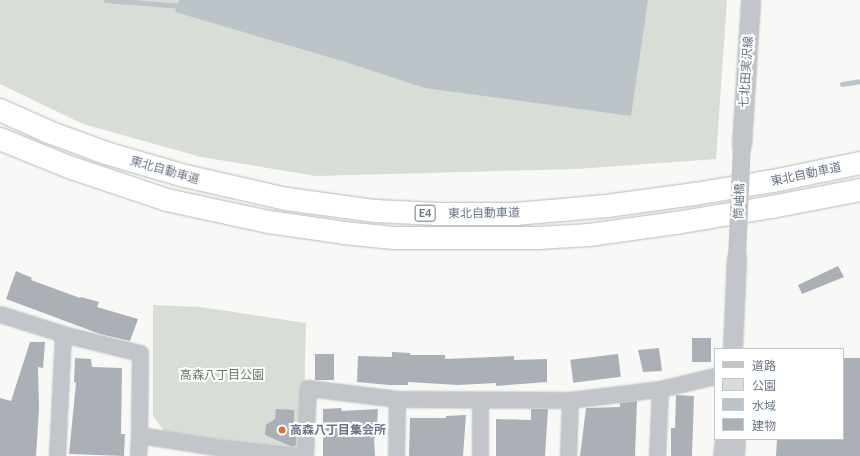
<!DOCTYPE html>
<meta charset="utf-8">
<style>
body{margin:0}
#map{position:relative;width:860px;height:456px;overflow:hidden;background:#f8f9f6;font-family:Lato,"Noto Sans JP",sans-serif}
div>[style]{position:absolute}
.green>*{inset:0;background:#d8ddd6}
.water>*{inset:0;background:#bcc4ca}
.stream>*{height:4.5px;margin:-2.25px;padding:0 2.25px;transform-origin:2.25px;border-radius:2.25px;background:#bcc4ca}
.building>*{inset:0;background:#abb0b7;transform-origin:0 0}
.roads{filter:drop-shadow(0 0 1px #b5b8bc) drop-shadow(0 0 1px #b5b8bc)}
.minor>*{height:15px;margin:-7.5px;padding:0 7.5px;transform-origin:7.5px;border-radius:7.5px;background:#c2c5c9}
.tertiary>*{height:18px;margin:-9px;padding:0 9px;transform-origin:9px;border-radius:9px;background:#c2c5c9}
.motorway>*{height:22px;margin:-11px;padding:0 11px;transform-origin:11px;border-radius:11px;background:#fff}
.tertiary-bridge>*{height:18px;margin:-9px;padding:0 9px;transform-origin:9px;border-radius:9px;background:#c2c5c9}
.dots>*{width:11px;height:11px;translate:-50% -50%;box-sizing:border-box;border:2px solid #fff;border-radius:50%}
span{translate:-50% -50%;white-space:nowrap;text-align:center;line-height:1.15;-webkit-text-stroke:4px #fff;paint-order:stroke}
.shield-label span{padding:1px 3px;background:#fff;border:1px solid;border-radius:3px;-webkit-text-stroke-width:0}
.shield-label{font-size:11px;color:#697585;font-weight:700}
.street-label{font-size:12px;color:#697585}
.park-label{font-size:12px;color:#657864}
.poi-label{font-size:12px;color:#697585;font-weight:700}
.left{translate:0 -50%;text-align:left}
.legend{position:absolute;left:714px;top:348px;width:130px;height:92px;box-sizing:border-box;background:#fff;border:1px solid #c3c8ce;margin:0;padding:5px 7px;list-style:none;font-size:12px;color:#697585}
.legend li{display:flex;align-items:center;gap:8px;height:20px}
.legend b{width:20px;border:1px solid #c3c8ce}
</style>
<div id="map">
<div class="green">
<div style="clip-path:polygon(0 0,727px 0,716px 159px,577px 169px,316px 176px,201px 157px,83px 124px,0 84px)"></div>
<div style="clip-path:polygon(153px 305px,201px 307px,306px 323px,303px 448px,292px 451px,164px 431px,153px 416px)"></div>
</div>
<div class="water">
<div style="clip-path:polygon(179px 0,648px 0,631px 116px,425px 88px,342px 61px,175px 12px)"></div>
</div>
<div class="stream">
<div style="left:106px;top:0;width:76px;rotate:4.5deg"></div>
<div style="left:842px;top:84px;width:18px;rotate:-9deg"></div>
</div>
<div class="building">
<div style="clip-path:polygon(838px 266px,844px 277px,802px 294px,798px 285px)"></div>
<div style="clip-path:polygon(16px 271px,32px 278px,31px 280px,80px 298px,81px 297px,99px 302px,97px 307px,138px 319px,130px 341px,100px 334px,6px 299px)"></div>
<div style="left:692px;top:338px;width:19px;height:24px"></div>
<div style="clip-path:polygon(30px 342px,45px 342px,43px 368px,38px 367px,39px 409px,36px 456px,0 456px,0 398px,11px 401px)"></div>
<div style="clip-path:polygon(659px 348px,662px 371px,643px 372px,638px 350px)"></div>
<div style="clip-path:polygon(392px 352px,410px 353px,410px 355px,445px 355px,445px 359px,514px 356px,514px 360px,547px 359px,547px 382px,496px 386px,496px 383px,458px 385px,408px 382px,408px 385px,389px 385px,357px 382px,358px 356px,392px 357px)"></div>
<div style="left:315px;top:354px;width:19px;height:26px"></div>
<div style="left:618px;top:354px;width:23px;height:48px;rotate:83deg"></div>
<div style="clip-path:polygon(75px 358px,91px 359px,92px 367px,122px 368px,121px 434px,125px 434px,124px 456px,69px 454px,76px 383px,74px 382px)"></div>
<div style="clip-path:polygon(843px 358px,860px 358px,860px 456px,776px 456px,777px 439px,843px 439px)"></div>
<div style="clip-path:polygon(676px 395px,694px 396px,692px 456px,671px 456px,671px 428px,675px 428px)"></div>
<div style="clip-path:polygon(637px 401px,635px 456px,580px 456px,586px 408px,620px 407px,620px 403px)"></div>
<div style="clip-path:polygon(341px 408px,342px 411px,378px 409px,376px 438px,374px 438px,375px 456px,323px 456px,323px 409px)"></div>
<div style="clip-path:polygon(276px 409px,294px 410px,294px 423px,297px 424px,296px 445px,293px 447px,265px 435px,266px 425px,275px 419px)"></div>
<div style="clip-path:polygon(531px 409px,548px 409px,545px 456px,496px 456px,496px 419px,531px 420px)"></div>
<div style="clip-path:polygon(466px 415px,463px 456px,409px 456px,410px 418px,446px 418px,446px 416px)"></div>
</div>
<div class="roads">
<div class="minor">
<div style="left:0;top:314px;width:66px;rotate:17.6deg"></div>
<div style="left:63px;top:334px;width:79px;rotate:13.9deg"></div>
<div style="left:140px;top:353px;width:82px;rotate:90.7deg"></div>
<div style="left:139px;top:435px;width:84px;rotate:8.9deg"></div>
<div style="left:222px;top:448px;width:74px;rotate:6.2deg"></div>
<div style="left:480px;top:400px;width:56px;rotate:90deg"></div>
<div style="left:57px;top:456px;width:122px;rotate:-87.2deg"></div>
<div style="left:138px;top:456px;width:21px;rotate:-87deg"></div>
<div style="left:305px;top:456px;width:68px;rotate:-87.5deg"></div>
<div style="left:308px;top:388px;width:90px;rotate:7deg"></div>
<div style="left:397px;top:399px;width:173px;rotate:0.3deg"></div>
<div style="left:570px;top:400px;width:91px;rotate:-7deg"></div>
<div style="left:660px;top:389px;width:57px;rotate:-13.3deg"></div>
<div style="left:396px;top:456px;width:57px;rotate:-89deg"></div>
<div style="left:568px;top:456px;width:56px;rotate:-88deg"></div>
<div style="left:657px;top:456px;width:67px;rotate:-87.4deg"></div>
<div style="left:721px;top:456px;width:17px;rotate:-83deg"></div>
<div style="left:736px;top:456px;width:17px;rotate:-87deg"></div>
</div>
<div class="tertiary">
<div style="left:742px;top:145px;width:145px;rotate:-86.4deg"></div>
<div style="left:733px;top:349px;width:91px;rotate:-87.5deg"></div>
</div>
<div class="motorway">
<div style="left:0;top:110px;width:54px;rotate:24.2deg"></div>
<div style="left:49px;top:132px;width:61px;rotate:20.2deg"></div>
<div style="left:106px;top:153px;width:78px;rotate:16.3deg"></div>
<div style="left:181px;top:175px;width:109px;rotate:12.8deg"></div>
<div style="left:287px;top:199px;width:89px;rotate:7.8deg"></div>
<div style="left:375px;top:211px;width:63px;rotate:2.7deg"></div>
<div style="left:438px;top:214px;width:77px"></div>
<div style="left:515px;top:214px;width:92px;rotate:-5deg"></div>
<div style="left:607px;top:206px;width:89px;rotate:-7.8deg"></div>
<div style="left:695px;top:194px;width:79px;rotate:-9.5deg"></div>
<div style="left:773px;top:181px;width:89px;rotate:-11.7deg"></div>
<div style="left:0;top:139px;width:74px;rotate:22.1deg"></div>
<div style="left:69px;top:167px;width:103px;rotate:18.6deg"></div>
<div style="left:167px;top:200px;width:104px;rotate:12.2deg"></div>
<div style="left:269px;top:222px;width:76px;rotate:8.3deg"></div>
<div style="left:344px;top:233px;width:50px;rotate:5.7deg"></div>
<div style="left:394px;top:238px;width:144px"></div>
<div style="left:538px;top:238px;width:51px;rotate:-3.4deg"></div>
<div style="left:589px;top:235px;width:88px;rotate:-7.9deg"></div>
<div style="left:676px;top:223px;width:97px;rotate:-9.5deg"></div>
<div style="left:772px;top:207px;width:90px;rotate:-10.9deg"></div>
</div>
</div>
<div class="tertiary-bridge">
<div style="left:737px;top:258px;width:113px;rotate:-87.5deg"></div>
</div>
<div class="dots">
<div style="left:282px;top:430px;background:#d97336"></div>
</div>
<div class="shield-label">
<span style="left:425px;top:213px">E4</span>
</div>
<div class="street-label">
<span style="left:746px;top:72px;rotate:-86deg">七北田実沢線</span>
<span style="left:165px;top:170px;rotate:16deg">東北自動車道</span>
<span style="left:806px;top:174px;rotate:-12deg">東北自動車道</span>
<span style="left:739px;top:201px;rotate:-88deg">筒岫橋</span>
<span style="left:484px;top:213px;rotate:-1deg">東北自動車道</span>
</div>
<div class="park-label">
<span style="left:222px;top:375px">高森八丁目公園</span>
</div>
<div class="poi-label">
<span class="left" style="left:290px;top:430px">高森八丁目集会所</span>
</div>
<ul class="legend">
<li><b style="height:5px;background:#c2c5c9"></b>道路</li>
<li><b style="height:11px;background:#d8ddd6"></b>公園</li>
<li><b style="height:11px;background:#bcc4ca"></b>水域</li>
<li><b style="height:11px;background:#abb0b7"></b>建物</li>
</ul>
</div>
